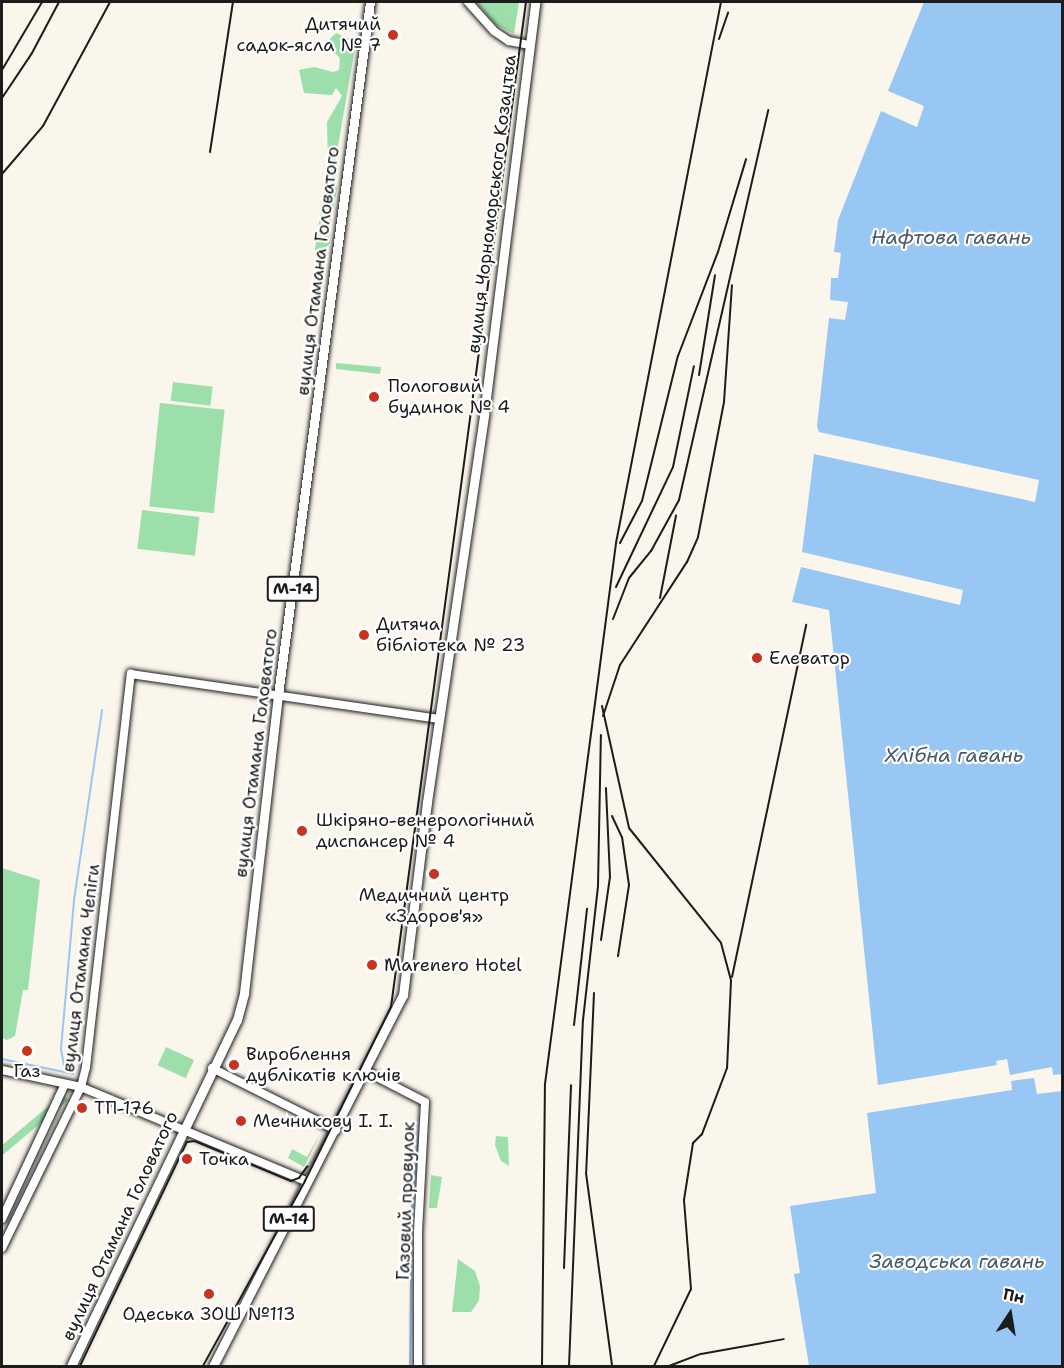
<!DOCTYPE html>
<meta charset="utf-8">
<style>
body{margin:0}
#map{position:relative;width:1064px;height:1368px;overflow:hidden;background:#fbf6ec;font-family:"Shantell Sans",sans-serif}
div>[style]{position:absolute}
.green>*{inset:0;background:#9ddfaa;transform-origin:0 0}
.water>*{inset:0;background:#99c7f4}
.stream>*{height:2px;margin:-1px;padding:0 1px;transform-origin:1px;border-radius:1px;background:#99c7f4}
.roads{filter:drop-shadow(0 0 2px #1c1c1c) drop-shadow(0 0 2px #1c1c1c)}
.minor>*{height:8px;margin:-4px;padding:0 4px;transform-origin:4px;border-radius:4px;background:#fff}
.major>*{height:9px;margin:-4.5px;padding:0 4.5px;transform-origin:4.5px;border-radius:4.5px;background:#fff}
.tram>*{height:1.5px;margin:-0.75px;padding:0 0.75px;transform-origin:0.75px;border-radius:0.75px;background:#1c1c1c}
.rail>*{height:2px;margin:-1px;padding:0 1px;transform-origin:1px;border-radius:1px;background:#1c1c1c}
.dots>*{width:16px;height:16px;translate:-50% -50%;box-sizing:border-box;border:3px solid #fff;border-radius:50%}
span{translate:-50% -50%;white-space:nowrap;text-align:center;line-height:1.15;-webkit-text-stroke:4.5px #fff;paint-order:stroke}
.shield-label span{padding:2px 4px;background:#fff;border:2px solid;border-radius:4px;-webkit-text-stroke-width:0}
.shield-label{font-size:16px;color:#1c1c1c;font-weight:700}
.poi-label{font-size:18px;color:#1c1c1c}
.right{translate:-100% -50%;text-align:right}
.left{translate:0 -50%;text-align:left}
.street-label{font-size:18px;color:#1c1c1c}
.water-label{font-size:20px;color:#485868;font-style:italic}
.frame{position:absolute;inset:0;border:3px solid #1c1c1c;pointer-events:none}
.north{position:absolute;left:980px;top:1284px;width:60px;height:60px;-webkit-text-stroke:4px #fff;paint-order:stroke;rotate:12deg;font-size:16px;font-weight:700;line-height:24px;text-align:center;color:#1c1c1c}
.north::after{content:'';display:block;margin:auto;width:21px;height:27px;background:#1c1c1c;clip-path:polygon(50% 0,100% 100%,50% 72%,0 100%)}
</style>
<div id="map">
<div class="green">
<div style="clip-path:polygon(476px 2px,519px 2px,514px 34px,495px 24px)"></div>
<div style="clip-path:polygon(336px 33px,356px 42px,334px 169px,337px 189px,328px 233px,330px 243px,319px 256px,315px 249px,328px 164px,327px 122px,342px 96px,336px 88px,332px 95px,304px 93px,299px 70px,314px 67px,333px 72px,339px 70px,340px 58px,329px 47px,330px 39px)"></div>
<div style="clip-path:polygon(336px 363px,381px 367px,380px 374px,336px 369px)"></div>
<div style="left:173px;top:382px;width:40px;height:19px;rotate:7deg"></div>
<div style="left:160px;top:403px;width:65px;height:104px;rotate:6deg"></div>
<div style="left:142px;top:510px;width:58px;height:39px;rotate:7deg"></div>
<div style="clip-path:polygon(2px 868px,40px 880px,28px 990px,23px 990px,15px 1036px,7px 1040px,2px 1038px)"></div>
<div style="left:166px;top:1047px;width:31px;height:20px;rotate:25deg"></div>
<div style="left:63px;top:1094px;width:8px;height:143px;rotate:50deg"></div>
<div style="clip-path:polygon(321px 1132px,304px 1167px,288px 1158px,292px 1149px,307px 1157px)"></div>
<div style="clip-path:polygon(496px 1136px,508px 1137px,509px 1166px,501px 1161px,495px 1145px)"></div>
<div style="clip-path:polygon(431px 1175px,442px 1177px,437px 1208px,429px 1208px)"></div>
<div style="clip-path:polygon(458px 1259px,475px 1271px,480px 1286px,479px 1301px,471px 1312px,452px 1312px)"></div>
</div>
<div class="water">
<div style="clip-path:polygon(924px 2px,1062px 2px,1062px 1074px,1053px 1075px,1052px 1067px,1010px 1075px,1007px 1059px,996px 1061px,997px 1065px,878px 1085px,829px 610px,792px 602px,801px 567px,960px 605px,963px 590px,802px 552px,814px 454px,1035px 502px,1039px 480px,819px 432px,817px 426px,829px 318px,845px 320px,848px 302px,830px 300px,831px 278px,838px 278px,841px 253px,834px 252px,838px 220px,881px 111px,917px 127px,924px 106px,888px 91px)"></div>
<div style="clip-path:polygon(1034px 1078px,1037px 1094px,1062px 1091px,1062px 1366px,809px 1366px,794px 1274px,800px 1273px,790px 1206px,876px 1193px,867px 1113px,1012px 1090px,1011px 1081px)"></div>
</div>
<div class="stream">
<div style="left:2px;top:1059px;width:73px;rotate:11.9deg"></div>
<div style="left:73px;top:1074px;width:13px;rotate:-135deg"></div>
<div style="left:64px;top:1065px;width:16px;rotate:-101deg"></div>
<div style="left:61px;top:1049px;width:150px;rotate:-85deg"></div>
<div style="left:74px;top:900px;width:192px;rotate:-81.6deg"></div>
<div style="left:410px;top:1366px;width:160px;rotate:-89.3deg"></div>
<div style="left:412px;top:1206px;width:94px;rotate:-84.5deg"></div>
</div>
<div class="roads">
<div class="minor">
<div style="left:468px;top:2px;width:39px;rotate:48deg"></div>
<div style="left:494px;top:31px;width:18px;rotate:34deg"></div>
<div style="left:509px;top:41px;width:20px;rotate:11deg"></div>
<div style="left:212px;top:1068px;width:139px;rotate:26.6deg"></div>
<div style="left:2px;top:1070px;width:81px;rotate:12.1deg"></div>
<div style="left:81px;top:1087px;width:246px;rotate:22.7deg"></div>
<div style="left:367px;top:1072px;width:65px;rotate:27.3deg"></div>
<div style="left:425px;top:1102px;width:131px;rotate:93.1deg"></div>
<div style="left:418px;top:1233px;width:133px;rotate:90deg"></div>
<div style="left:2px;top:1219px;width:149px;rotate:-65deg"></div>
<div style="left:2px;top:1248px;width:179px;rotate:-63.9deg"></div>
<div style="left:81px;top:1087px;width:21px;rotate:-76deg"></div>
<div style="left:86px;top:1067px;width:396px;rotate:-83.5deg"></div>
<div style="left:131px;top:674px;width:311px;rotate:8.3deg"></div>
</div>
<div class="major">
<div style="left:71px;top:1366px;width:384px;rotate:-64.4deg"></div>
<div style="left:237px;top:1020px;width:28px;rotate:-75deg"></div>
<div style="left:244px;top:993px;width:300px;rotate:-83.5deg"></div>
<div style="left:278px;top:695px;width:699px;rotate:-82.44deg"></div>
<div style="left:213px;top:1366px;width:417px;rotate:-62.9deg"></div>
<div style="left:403px;top:995px;width:194px;rotate:-82.9deg"></div>
<div style="left:427px;top:802px;width:392px;rotate:-81.6deg"></div>
<div style="left:484px;top:414px;width:415px;rotate:-82.9deg"></div>
</div>
</div>
<div class="tram">
<div style="left:80px;top:1366px;width:248px;rotate:-64.5deg"></div>
<div style="left:187px;top:1142px;width:8px;rotate:-7deg"></div>
<div style="left:195px;top:1141px;width:104px;rotate:22.6deg"></div>
<div style="left:291px;top:1181px;width:9px;rotate:-21deg"></div>
<div style="left:299px;top:1178px;width:14px;rotate:-54deg"></div>
<div style="left:203px;top:1366px;width:211px;rotate:-61.1deg"></div>
<div style="left:305px;top:1181px;width:194px;rotate:-63.7deg"></div>
<div style="left:391px;top:1007px;width:1014px;rotate:-82.35deg"></div>
</div>
<div class="rail">
<div style="left:719px;top:39px;width:28px;rotate:-71deg"></div>
<div style="left:2px;top:70px;width:79px;rotate:-59.5deg"></div>
<div style="left:2px;top:98px;width:54px;rotate:-56.3deg"></div>
<div style="left:32px;top:53px;width:58px;rotate:-62.1deg"></div>
<div style="left:210px;top:152px;width:152px;rotate:-81.3deg"></div>
<div style="left:2px;top:174px;width:63px;rotate:-49.5deg"></div>
<div style="left:43px;top:126px;width:141px;rotate:-61.6deg"></div>
<div style="left:699px;top:375px;width:101px;rotate:-80.9deg"></div>
<div style="left:620px;top:543px;width:47px;rotate:-62.4deg"></div>
<div style="left:642px;top:501px;width:149px;rotate:-76.1deg"></div>
<div style="left:678px;top:356px;width:111px;rotate:-69deg"></div>
<div style="left:718px;top:252px;width:97px;rotate:-73.2deg"></div>
<div style="left:616px;top:587px;width:133px;rotate:-64.6deg"></div>
<div style="left:673px;top:467px;width:103px;rotate:-78.3deg"></div>
<div style="left:660px;top:598px;width:84px;rotate:-79deg"></div>
<div style="left:613px;top:619px;width:44px;rotate:-68.7deg"></div>
<div style="left:629px;top:578px;width:35px;rotate:-51deg"></div>
<div style="left:651px;top:551px;width:58px;rotate:-61.2deg"></div>
<div style="left:679px;top:500px;width:400px;rotate:-77.1deg"></div>
<div style="left:602px;top:706px;width:125px;rotate:77.5deg"></div>
<div style="left:629px;top:828px;width:147px;rotate:51.3deg"></div>
<div style="left:721px;top:943px;width:39px;rotate:75deg"></div>
<div style="left:731px;top:981px;width:87px;rotate:92.6deg"></div>
<div style="left:727px;top:1068px;width:71px;rotate:110.7deg"></div>
<div style="left:702px;top:1134px;width:13px;rotate:135deg"></div>
<div style="left:693px;top:1143px;width:58px;rotate:99deg"></div>
<div style="left:684px;top:1200px;width:89px;rotate:85.5deg"></div>
<div style="left:691px;top:1289px;width:85px;rotate:115.7deg"></div>
<div style="left:603px;top:716px;width:54px;rotate:-71.6deg"></div>
<div style="left:620px;top:665px;width:123px;rotate:-57deg"></div>
<div style="left:687px;top:562px;width:27px;rotate:-66deg"></div>
<div style="left:698px;top:537px;width:137px;rotate:-79.1deg"></div>
<div style="left:724px;top:402px;width:117px;rotate:-86.1deg"></div>
<div style="left:612px;top:816px;width:23px;rotate:65deg"></div>
<div style="left:622px;top:837px;width:49px;rotate:81.7deg"></div>
<div style="left:629px;top:885px;width:72px;rotate:98.8deg"></div>
<div style="left:601px;top:940px;width:64px;rotate:-81.9deg"></div>
<div style="left:610px;top:877px;width:89px;rotate:-92.6deg"></div>
<div style="left:732px;top:977px;width:360px;rotate:-78.1deg"></div>
<div style="left:594px;top:993px;width:180px;rotate:92.5deg"></div>
<div style="left:586px;top:1173px;width:195px;rotate:82.3deg"></div>
<div style="left:574px;top:1025px;width:117px;rotate:-83.6deg"></div>
<div style="left:564px;top:1268px;width:183px;rotate:-87.8deg"></div>
<div style="left:542px;top:1366px;width:282px;rotate:-89.4deg"></div>
<div style="left:545px;top:1084px;width:546px;rotate:-82.52deg"></div>
<div style="left:616px;top:543px;width:551px;rotate:-79.02deg"></div>
<div style="left:569px;top:1366px;width:346px;rotate:-87.7deg"></div>
<div style="left:583px;top:1020px;width:135px;rotate:-83.6deg"></div>
<div style="left:598px;top:886px;width:151px;rotate:-88.9deg"></div>
<div style="left:669px;top:1366px;width:34px;rotate:-21deg"></div>
<div style="left:701px;top:1354px;width:84px;rotate:-10.2deg"></div>
</div>
<div class="dots">
<div style="left:393px;top:35px;background:#c8321e"></div>
<div style="left:374px;top:397px;background:#c8321e"></div>
<div style="left:364px;top:635px;background:#c8321e"></div>
<div style="left:757px;top:658px;background:#c8321e"></div>
<div style="left:302px;top:831px;background:#c8321e"></div>
<div style="left:434px;top:874px;background:#c8321e"></div>
<div style="left:372px;top:965px;background:#c8321e"></div>
<div style="left:27px;top:1051px;background:#c8321e"></div>
<div style="left:234px;top:1065px;background:#c8321e"></div>
<div style="left:82px;top:1108px;background:#c8321e"></div>
<div style="left:241px;top:1121px;background:#c8321e"></div>
<div style="left:187px;top:1159px;background:#c8321e"></div>
<div style="left:209px;top:1294px;background:#c8321e"></div>
</div>
<div class="shield-label">
<span style="left:293px;top:589px">М-14</span>
<span style="left:289px;top:1219px">М-14</span>
</div>
<div class="poi-label">
<span class="right" style="left:381px;top:35px">Дитячий<br>садок-ясла № 7</span>
<span class="left" style="left:388px;top:397px">Пологовий<br>будинок № 4</span>
<span class="left" style="left:376px;top:635px">Дитяча<br>бібліотека № 23</span>
<span class="left" style="left:769px;top:658px">Елеватор</span>
<span class="left" style="left:316px;top:831px">Шкіряно-венерологічний<br>диспансер № 4</span>
<span style="left:434px;top:906px">Медичний центр<br>«Здоров'я»</span>
<span class="left" style="left:384px;top:965px">Marenero Hotel</span>
<span class="left" style="left:246px;top:1065px">Вироблення<br>дублікатів ключів</span>
<span style="left:27px;top:1071px">Газ</span>
<span class="left" style="left:94px;top:1108px">ТП-176</span>
<span class="left" style="left:253px;top:1121px">Мечникову І. І.</span>
<span class="left" style="left:199px;top:1159px">Точка</span>
<span style="left:209px;top:1314px">Одеська ЗОШ №113</span>
</div>
<div class="street-label">
<span style="left:492px;top:204px;rotate:-83deg">вулиця Чорноморського Козацтва</span>
<span style="left:318px;top:271px;rotate:-83deg">вулиця Отамана Головатого</span>
<span style="left:256px;top:753px;rotate:-83deg">вулиця Отамана Головатого</span>
<span style="left:81px;top:968px;rotate:-83deg">вулиця Отамана Чепіги</span>
<span style="left:406px;top:1201px;rotate:-88deg">Газовий провулок</span>
<span style="left:120px;top:1226px;rotate:-65deg">вулиця Отамана Головатого</span>
</div>
<div class="water-label">
<span style="left:951px;top:237px">Нафтова гавань</span>
<span style="left:954px;top:755px">Хлібна гавань</span>
<span style="left:957px;top:1261px">Заводська гавань</span>
</div>
<div class="frame"></div>
<div class="north">Пн</div>
</div>
